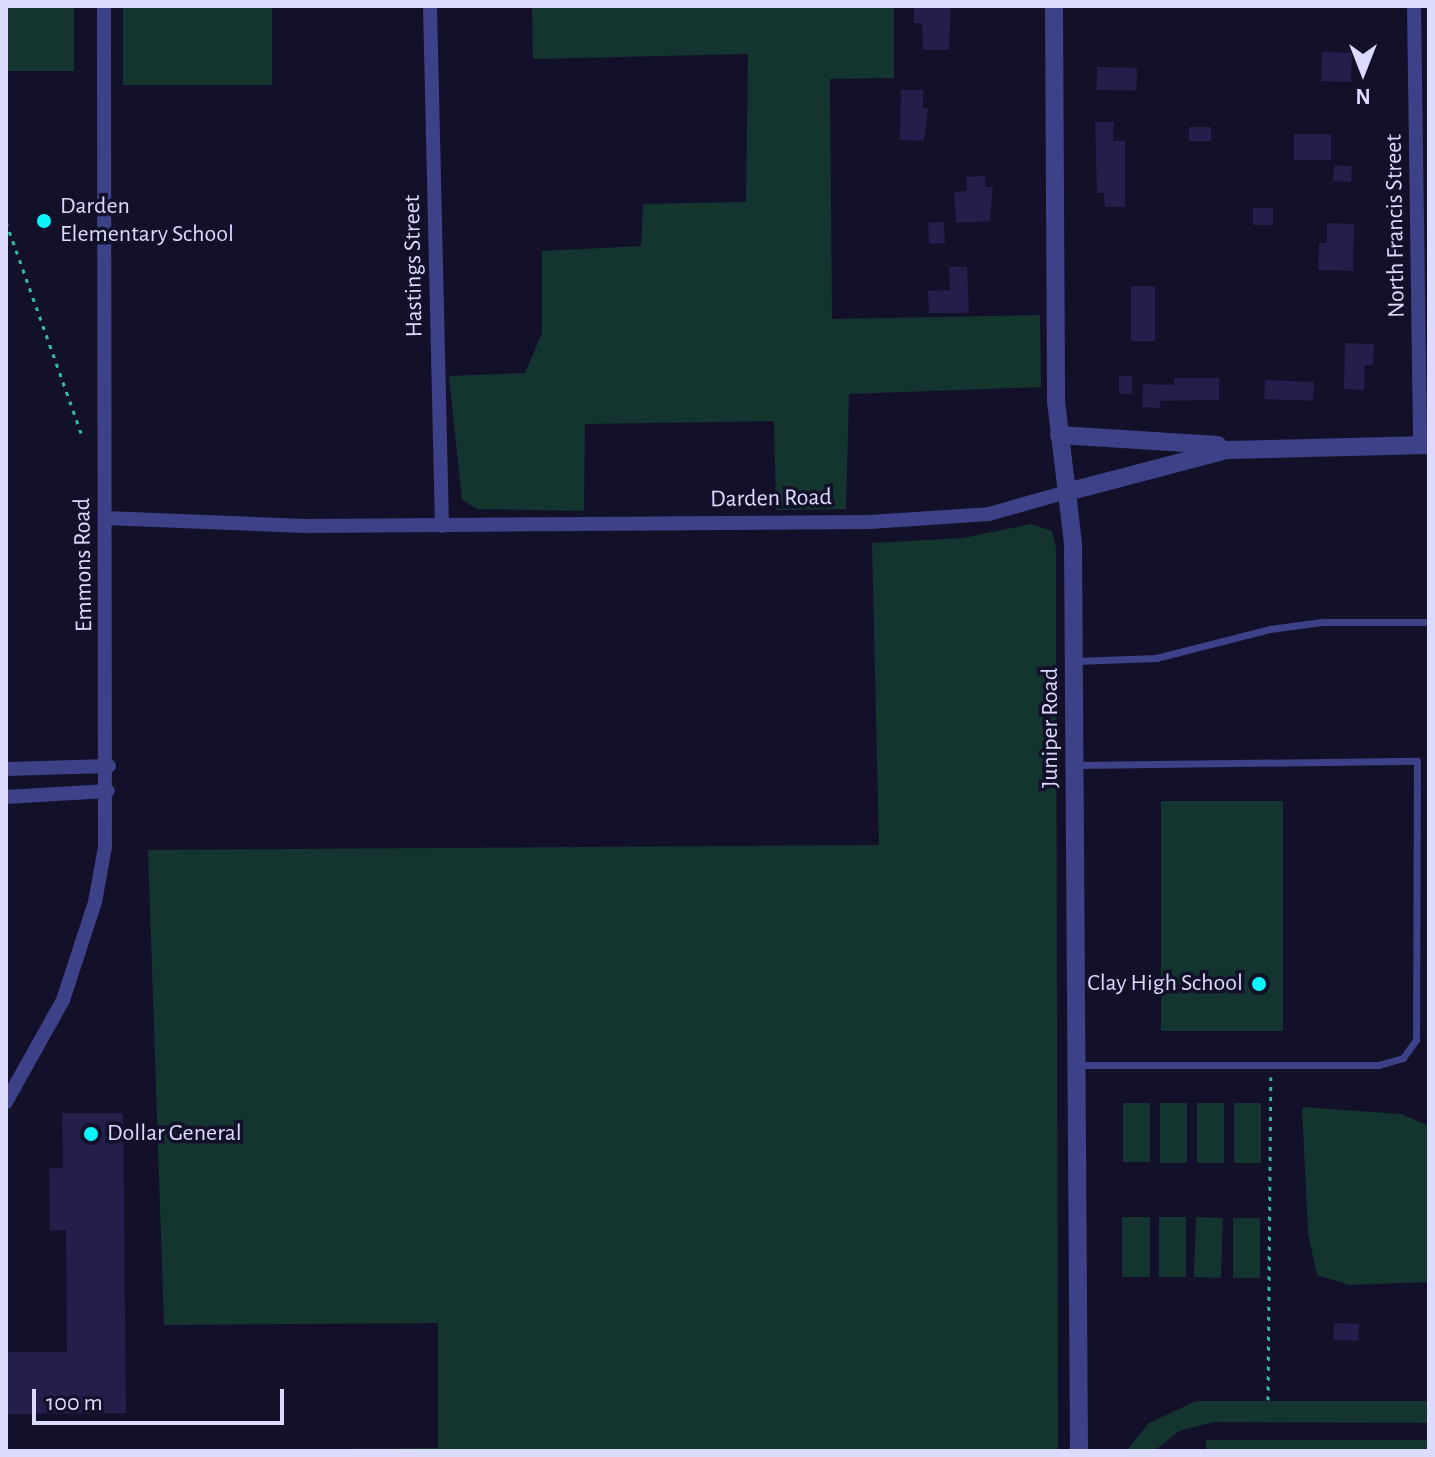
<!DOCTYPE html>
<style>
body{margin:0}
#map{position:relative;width:1435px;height:1457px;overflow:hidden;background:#13112a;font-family:"Alegreya Sans",sans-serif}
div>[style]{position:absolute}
.green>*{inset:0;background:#143430;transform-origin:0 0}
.building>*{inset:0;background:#231e4a;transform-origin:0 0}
.path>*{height:3px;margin-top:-1.5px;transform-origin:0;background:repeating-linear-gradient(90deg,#33baa7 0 4px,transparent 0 10px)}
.service>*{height:7px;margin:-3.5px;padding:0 3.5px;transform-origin:3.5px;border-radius:3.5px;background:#3d4188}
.minor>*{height:14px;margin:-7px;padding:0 7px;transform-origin:7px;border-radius:7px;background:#3d4188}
.tertiary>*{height:18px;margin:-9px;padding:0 9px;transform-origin:9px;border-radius:9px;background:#3d4188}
.dots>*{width:22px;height:22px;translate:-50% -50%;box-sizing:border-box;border:4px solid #13112a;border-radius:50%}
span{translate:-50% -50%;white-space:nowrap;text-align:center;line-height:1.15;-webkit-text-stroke:7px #13112a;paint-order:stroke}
.poi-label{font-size:24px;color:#dcdbfe}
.left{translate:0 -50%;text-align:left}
.right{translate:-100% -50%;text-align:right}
.street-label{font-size:24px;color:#dcdbfe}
.frame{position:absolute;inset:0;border:8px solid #dcdbfe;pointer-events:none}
.north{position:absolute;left:1323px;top:32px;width:80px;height:80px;-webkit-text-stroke:6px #13112a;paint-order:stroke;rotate:180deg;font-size:22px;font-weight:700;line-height:32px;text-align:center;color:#dcdbfe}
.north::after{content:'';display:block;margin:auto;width:28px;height:36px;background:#dcdbfe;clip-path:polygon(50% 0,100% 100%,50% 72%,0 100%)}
.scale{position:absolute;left:32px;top:1389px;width:252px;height:36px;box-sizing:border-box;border:4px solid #dcdbfe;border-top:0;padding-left:10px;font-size:24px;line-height:28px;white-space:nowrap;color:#dcdbfe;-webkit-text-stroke:6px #13112a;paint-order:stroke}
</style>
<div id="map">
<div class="green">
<div style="left:6px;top:6px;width:68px;height:65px"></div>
<div style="left:123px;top:6px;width:149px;height:79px"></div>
<div style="clip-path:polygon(532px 6px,894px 6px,894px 78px,830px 79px,832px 319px,1040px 315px,1041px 387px,849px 394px,846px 509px,776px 510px,774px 421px,585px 424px,584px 511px,477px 509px,462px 500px,449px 376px,525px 373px,542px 333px,542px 251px,641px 246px,643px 204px,746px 202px,748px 54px,533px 59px)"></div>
<div style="clip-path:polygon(1031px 524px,1052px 531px,1056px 548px,1058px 1451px,64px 1451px,438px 1448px,438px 1323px,164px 1325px,148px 850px,879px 845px,872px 543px,963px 538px)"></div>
<div style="left:1161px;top:801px;width:122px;height:230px"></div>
<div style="left:1123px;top:1103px;width:27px;height:59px"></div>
<div style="left:1160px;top:1103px;width:27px;height:60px"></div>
<div style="left:1197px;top:1103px;width:27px;height:60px"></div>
<div style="left:1234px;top:1103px;width:27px;height:60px"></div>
<div style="clip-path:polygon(1302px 1107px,1401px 1114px,1429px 1126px,1429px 1282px,1349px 1285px,1317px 1275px,1308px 1233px)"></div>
<div style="left:1122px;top:1217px;width:28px;height:60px"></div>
<div style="left:1159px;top:1217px;width:27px;height:60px"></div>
<div style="left:1196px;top:1217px;width:27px;height:60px;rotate:2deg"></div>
<div style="left:1233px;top:1218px;width:27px;height:60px"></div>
<div style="clip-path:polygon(1196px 1401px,1429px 1401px,1429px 1423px,1214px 1422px,1179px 1431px,1154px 1451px,1126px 1451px,1149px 1423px)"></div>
<div style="left:1206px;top:1440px;width:223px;height:11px"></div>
</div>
<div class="building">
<div style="clip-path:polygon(914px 6px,951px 6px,949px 50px,923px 50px,922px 23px,914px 23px)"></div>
<div style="left:1322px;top:52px;width:30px;height:29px;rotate:2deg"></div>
<div style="left:1097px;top:67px;width:40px;height:23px;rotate:1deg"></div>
<div style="clip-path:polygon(901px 90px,923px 90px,923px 108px,928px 109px,924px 141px,900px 140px)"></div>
<div style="clip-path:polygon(1095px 122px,1114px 122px,1113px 141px,1125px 141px,1125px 207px,1105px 207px,1104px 193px,1097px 193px)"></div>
<div style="left:1189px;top:127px;width:22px;height:14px"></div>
<div style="left:1331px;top:134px;width:26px;height:37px;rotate:90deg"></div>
<div style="left:1334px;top:165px;width:18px;height:16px;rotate:3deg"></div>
<div style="clip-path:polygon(985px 176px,986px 187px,993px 187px,990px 221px,956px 223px,954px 192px,967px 191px,966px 177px)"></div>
<div style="left:1253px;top:208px;width:20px;height:17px"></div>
<div style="left:944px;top:222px;width:21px;height:16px;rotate:87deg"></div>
<div style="clip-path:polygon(1327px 223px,1354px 224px,1353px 271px,1318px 270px,1319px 243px,1327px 243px)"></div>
<div style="clip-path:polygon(949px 267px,967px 267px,969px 313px,929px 313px,928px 291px,950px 290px)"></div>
<div style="left:1131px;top:286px;width:24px;height:55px"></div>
<div style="clip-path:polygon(1345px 343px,1374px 344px,1373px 365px,1365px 365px,1364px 390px,1344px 389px)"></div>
<div style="left:1119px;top:376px;width:13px;height:18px"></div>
<div style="clip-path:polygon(1174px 378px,1219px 378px,1219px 400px,1160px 401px,1160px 408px,1142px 407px,1143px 384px,1174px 385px)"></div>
<div style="left:1265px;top:380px;width:49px;height:19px;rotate:2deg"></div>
<div style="clip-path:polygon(62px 1113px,123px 1113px,126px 1413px,6px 1414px,6px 1352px,67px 1352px,66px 1230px,50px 1231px,49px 1168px,63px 1168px)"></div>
<div style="left:1334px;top:1323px;width:25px;height:17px;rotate:2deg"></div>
</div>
<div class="path">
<div style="left:6px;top:222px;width:226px;rotate:70.4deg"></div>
<div style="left:1268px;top:1400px;width:323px;rotate:-89.5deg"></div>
</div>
<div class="service">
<div style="left:1076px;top:661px;width:80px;rotate:-2.1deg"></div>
<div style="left:1156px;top:658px;width:118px;rotate:-14.3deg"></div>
<div style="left:1270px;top:629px;width:52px;rotate:-7.7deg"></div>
<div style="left:1322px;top:622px;width:107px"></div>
<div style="left:1077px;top:765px;width:340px;rotate:-0.7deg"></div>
<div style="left:1417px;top:761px;width:279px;rotate:90.2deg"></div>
<div style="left:1416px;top:1040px;width:22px;rotate:126deg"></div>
<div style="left:1403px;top:1058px;width:26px;rotate:164deg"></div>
<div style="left:1378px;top:1065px;width:300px;rotate:180deg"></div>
</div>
<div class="minor">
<div style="left:430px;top:6px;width:520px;rotate:88.68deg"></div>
<div style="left:1414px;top:6px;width:439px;rotate:89.2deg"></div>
<div style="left:105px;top:518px;width:201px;rotate:2.3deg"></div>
<div style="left:306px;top:526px;width:564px;rotate:-0.41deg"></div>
<div style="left:870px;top:522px;width:119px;rotate:-3.8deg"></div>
<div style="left:989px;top:514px;width:81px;rotate:-15.8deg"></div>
<div style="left:6px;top:769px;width:103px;rotate:-1.7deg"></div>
<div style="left:6px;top:797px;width:102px;rotate:-3.4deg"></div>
<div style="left:6px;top:1102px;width:117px;rotate:-60.8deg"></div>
<div style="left:63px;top:1000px;width:103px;rotate:-71.9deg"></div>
<div style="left:95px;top:902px;width:56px;rotate:-79.7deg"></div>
<div style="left:105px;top:847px;width:841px;rotate:-90.07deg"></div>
</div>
<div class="tertiary">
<div style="left:1054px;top:6px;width:395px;rotate:89.7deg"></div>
<div style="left:1056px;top:401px;width:143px;rotate:83.2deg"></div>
<div style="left:1073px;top:543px;width:908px;rotate:89.62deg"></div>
<div style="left:1059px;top:435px;width:159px;rotate:3.6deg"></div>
<div style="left:1067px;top:492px;width:165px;rotate:-14.7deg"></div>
<div style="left:1227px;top:450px;width:202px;rotate:-1.4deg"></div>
</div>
<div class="dots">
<div style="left:44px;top:221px;background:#0bf6fa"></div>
<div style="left:1259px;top:984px;background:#0bf6fa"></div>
<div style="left:91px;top:1134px;background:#0bf6fa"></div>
</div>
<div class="poi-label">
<span class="left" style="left:60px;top:221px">Darden<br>Elementary School</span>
<span class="right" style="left:1243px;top:984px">Clay High School</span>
<span class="left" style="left:107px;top:1134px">Dollar General</span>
</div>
<div class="street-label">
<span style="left:1396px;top:226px;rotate:-91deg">North Francis Street</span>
<span style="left:414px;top:266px;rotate:-91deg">Hastings Street</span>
<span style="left:771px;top:499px;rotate:-1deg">Darden Road</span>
<span style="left:84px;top:565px;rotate:-91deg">Emmons Road</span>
<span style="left:1051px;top:728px;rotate:-90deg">Juniper Road</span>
</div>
<div class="frame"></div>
<div class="north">N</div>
<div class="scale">100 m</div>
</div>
